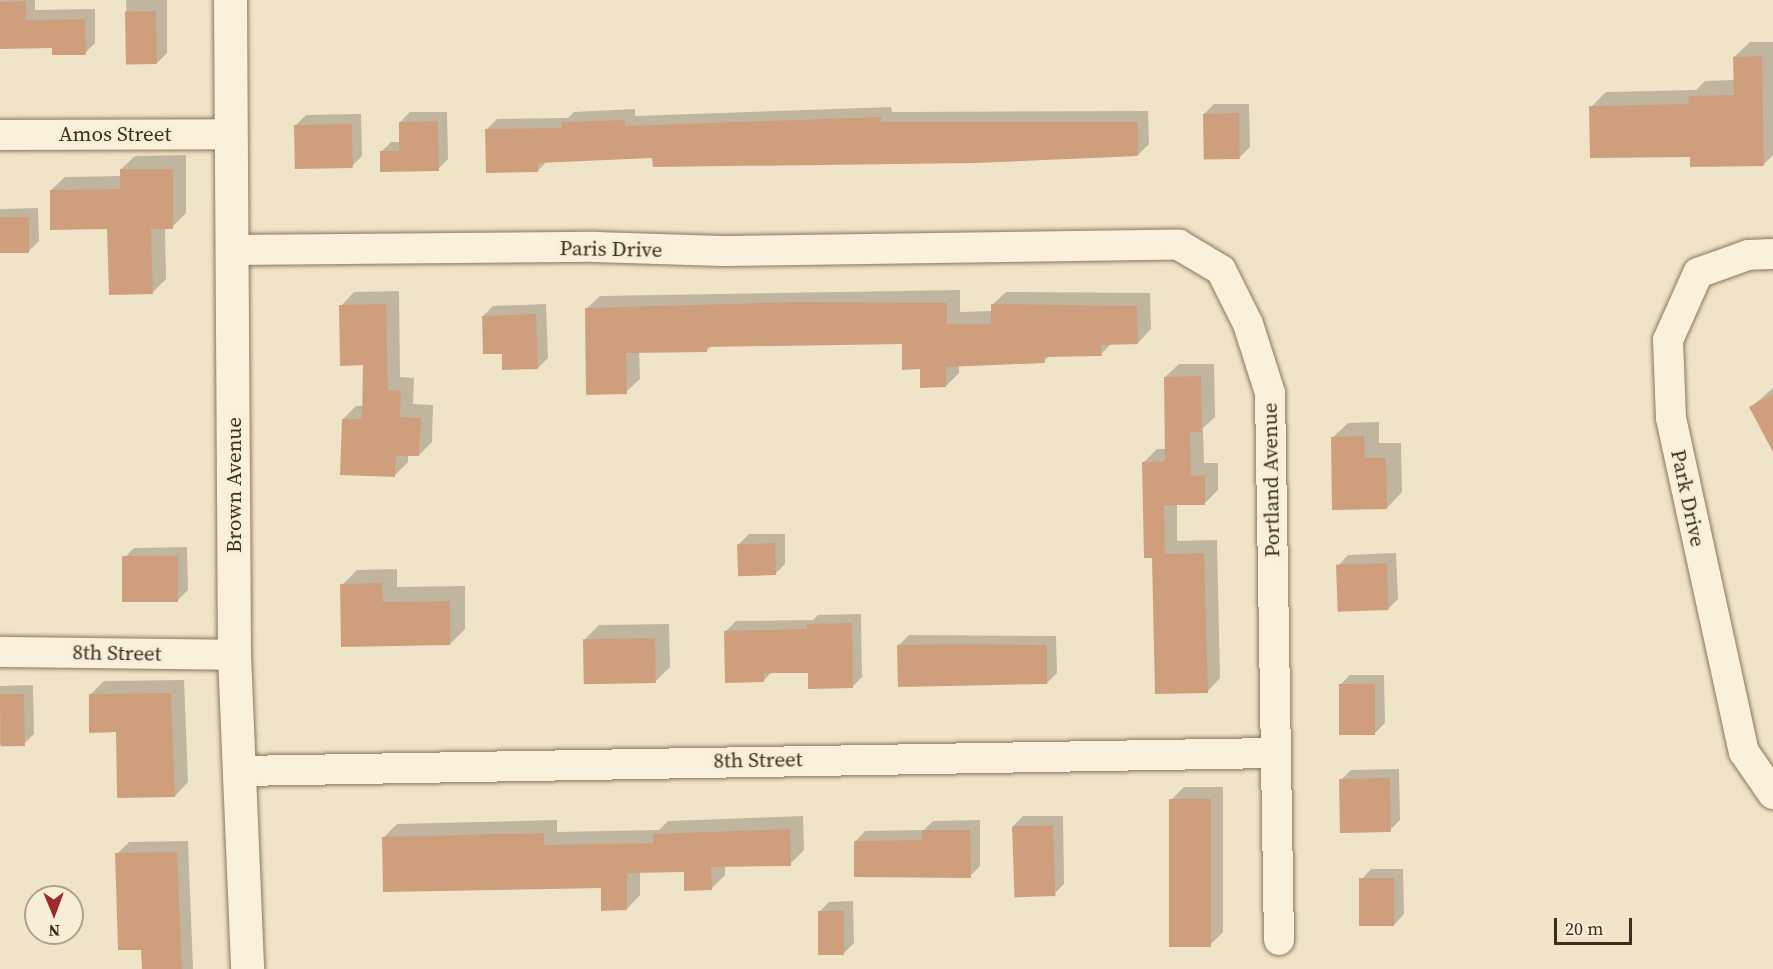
<!DOCTYPE html>
<style>
body{margin:0}
#map{position:relative;width:1773px;height:969px;overflow:hidden;background:#f0e4c8;font-family:"Source Serif 4",serif}
div>[style]{position:absolute}
.shadow>*{inset:0;background:#0003}
.building>*{inset:0;background:#cf9f7d;transform-origin:0 0}
.roads{filter:drop-shadow(0 0 2px #8d765c) drop-shadow(0 0 2px #8d765c)}
.street>*{height:30px;margin:-15px;padding:0 15px;transform-origin:15px;border-radius:15px;background:#faf1dc}
.secondary>*{height:33px;margin:-16.5px;padding:0 16.5px;transform-origin:16.5px;border-radius:16.5px;background:#faf1dc}
span{translate:-50% -50%;white-space:nowrap;text-align:center;line-height:1.15;-webkit-text-stroke:6px #f7eed8;paint-order:stroke}
.street-label{font-size:21px;color:#3d2e20}
.north{position:absolute;left:24px;top:885px;width:60px;height:60px;box-sizing:border-box;background:#f7eed8;border:2px solid #ada18e;border-radius:50%;rotate:179deg;font-size:16px;font-weight:700;line-height:24px;text-align:center;color:#3d2e20}
.north::after{content:'';display:block;margin:auto;width:21px;height:27px;background:#9e2a2b;clip-path:polygon(50% 0,100% 100%,50% 72%,0 100%)}
.scale{position:absolute;left:1554px;top:918px;width:78px;height:27px;box-sizing:border-box;border:3px solid #3d2e20;border-top:0;padding-left:8px;font-size:18px;line-height:21px;white-space:nowrap;color:#3d2e20;-webkit-text-stroke:4px #f7eed8;paint-order:stroke}
</style>
<div id="map">
<div class="shadow">
<div style="clip-path:polygon(0 0,35px 0,35px 10px,95px 9px,95px 43px,85px 53px,53px 47px,0 48px)"></div>
<div style="clip-path:polygon(126px 0,167px 0,167px 53px,157px 63px,128px 63px)"></div>
<div style="clip-path:polygon(1750px 42px,1773px 42px,1773px 155px,1764px 164px,1691px 155px,1591px 107px,1606px 92px,1696px 90px,1705px 81px,1735px 80px,1734px 57px)"></div>
<div style="clip-path:polygon(1214px 104px,1249px 104px,1250px 147px,1240px 157px,1204px 114px)"></div>
<div style="clip-path:polygon(891px 107px,892px 112px,1148px 111px,1149px 144px,1138px 155px,654px 157px,547px 161px,538px 171px,486px 130px,497px 119px,568px 118px,574px 112px,635px 109px,635px 116px)"></div>
<div style="clip-path:polygon(410px 112px,447px 112px,448px 159px,438px 169px,381px 152px,391px 142px,401px 142px,400px 122px)"></div>
<div style="clip-path:polygon(361px 114px,362px 156px,352px 166px,296px 125px,306px 115px)"></div>
<div style="clip-path:polygon(186px 155px,186px 213px,172px 227px,165px 227px,166px 279px,152px 293px,109px 228px,51px 190px,65px 177px,121px 176px,121px 169px,135px 156px)"></div>
<div style="clip-path:polygon(38px 208px,39px 241px,29px 251px,0 251px,0 209px)"></div>
<div style="clip-path:polygon(960px 290px,960px 312px,992px 311px,992px 305px,1006px 292px,1150px 293px,1151px 329px,1138px 343px,1112px 343px,1101px 354px,1050px 355px,1044px 362px,959px 365px,959px 373px,946px 386px,921px 368px,903px 343px,712px 345px,707px 350px,639px 351px,640px 379px,626px 392px,586px 309px,600px 296px)"></div>
<div style="clip-path:polygon(399px 291px,400px 377px,414px 378px,413px 404px,433px 405px,432px 442px,419px 455px,408px 455px,408px 462px,395px 475px,343px 419px,356px 406px,364px 406px,365px 364px,341px 306px,354px 292px)"></div>
<div style="clip-path:polygon(546px 304px,548px 358px,538px 368px,503px 352px,483px 316px,493px 306px)"></div>
<div style="clip-path:polygon(1179px 364px,1214px 364px,1215px 417px,1203px 428px,1204px 463px,1218px 463px,1218px 490px,1205px 503px,1177px 504px,1177px 541px,1217px 540px,1220px 678px,1207px 692px,1153px 556px,1144px 462px,1157px 449px,1167px 449px,1165px 377px)"></div>
<div style="clip-path:polygon(1773px 388px,1773px 448px,1751px 407px)"></div>
<div style="clip-path:polygon(1379px 422px,1379px 443px,1401px 443px,1402px 492px,1387px 508px,1332px 438px,1348px 423px)"></div>
<div style="clip-path:polygon(749px 534px,785px 534px,785px 564px,775px 574px,739px 544px)"></div>
<div style="clip-path:polygon(187px 547px,188px 590px,178px 600px,124px 558px,134px 548px)"></div>
<div style="clip-path:polygon(1396px 553px,1398px 599px,1388px 609px,1338px 566px,1348px 555px)"></div>
<div style="clip-path:polygon(397px 569px,397px 587px,465px 586px,465px 629px,450px 644px,342px 585px,357px 570px)"></div>
<div style="clip-path:polygon(861px 614px,862px 677px,852px 687px,809px 671px,772px 672px,763px 681px,726px 631px,736px 621px,813px 620px,818px 615px)"></div>
<div style="clip-path:polygon(669px 624px,670px 667px,655px 682px,584px 640px,599px 625px)"></div>
<div style="clip-path:polygon(909px 635px,1056px 636px,1057px 673px,1047px 683px,899px 645px)"></div>
<div style="clip-path:polygon(1350px 675px,1384px 675px,1385px 723px,1375px 733px,1340px 685px)"></div>
<div style="clip-path:polygon(184px 680px,188px 782px,175px 796px,90px 695px,104px 681px)"></div>
<div style="clip-path:polygon(33px 685px,34px 734px,24px 744px,0 745px,0 686px)"></div>
<div style="clip-path:polygon(1399px 769px,1400px 820px,1390px 830px,1341px 780px,1351px 770px)"></div>
<div style="clip-path:polygon(1184px 787px,1223px 787px,1223px 932px,1210px 945px,1171px 800px)"></div>
<div style="clip-path:polygon(803px 816px,804px 850px,790px 864px,725px 865px,725px 875px,711px 889px,686px 871px,640px 872px,640px 895px,627px 909px,602px 887px,384px 837px,397px 824px,557px 820px,557px 832px,659px 830px,668px 821px)"></div>
<div style="clip-path:polygon(1023px 816px,1063px 816px,1064px 884px,1054px 894px,1013px 826px)"></div>
<div style="clip-path:polygon(980px 820px,980px 866px,970px 876px,855px 842px,865px 831px,924px 830px,933px 821px)"></div>
<div style="clip-path:polygon(188px 841px,193px 969px,143px 969px,143px 948px,117px 854px,129px 842px)"></div>
<div style="clip-path:polygon(1371px 869px,1403px 869px,1404px 914px,1394px 925px,1361px 880px)"></div>
<div style="clip-path:polygon(853px 901px,854px 943px,844px 953px,819px 912px,829px 902px)"></div>
</div>
<div class="building">
<div style="clip-path:polygon(26px 1px,26px 20px,85px 19px,86px 55px,52px 55px,52px 48px,0 49px,0 2px)"></div>
<div style="left:156px;top:11px;width:53px;height:31px;rotate:89deg"></div>
<div style="clip-path:polygon(1762px 56px,1764px 166px,1690px 167px,1690px 157px,1590px 158px,1589px 106px,1689px 104px,1688px 96px,1734px 95px,1733px 57px)"></div>
<div style="left:1239px;top:113px;width:46px;height:36px;rotate:89deg"></div>
<div style="clip-path:polygon(881px 117px,881px 122px,1138px 122px,1138px 156px,975px 163px,653px 167px,652px 158px,538px 163px,538px 172px,486px 173px,485px 129px,562px 128px,561px 122px,625px 120px,625px 126px)"></div>
<div style="clip-path:polygon(438px 121px,439px 171px,380px 172px,380px 151px,399px 151px,399px 122px)"></div>
<div style="left:352px;top:124px;width:44px;height:58px;rotate:89deg"></div>
<div style="clip-path:polygon(120px 169px,173px 169px,173px 229px,151px 229px,153px 294px,109px 295px,107px 229px,50px 230px,50px 190px,120px 189px)"></div>
<div style="left:29px;top:217px;width:36px;height:29px;rotate:90deg"></div>
<div style="clip-path:polygon(797px 302px,947px 303px,947px 324px,991px 324px,991px 304px,1137px 306px,1138px 344px,1101px 345px,1102px 356px,1044px 357px,1045px 363px,946px 367px,946px 387px,920px 388px,920px 369px,902px 370px,902px 344px,707px 347px,707px 352px,626px 353px,627px 394px,586px 395px,585px 308px)"></div>
<div style="clip-path:polygon(386px 304px,388px 390px,401px 391px,400px 417px,421px 418px,419px 456px,396px 456px,395px 477px,340px 475px,342px 419px,362px 419px,363px 365px,340px 366px,339px 305px)"></div>
<div style="clip-path:polygon(536px 314px,538px 369px,502px 370px,502px 354px,483px 354px,482px 316px)"></div>
<div style="clip-path:polygon(1201px 376px,1202px 432px,1190px 432px,1191px 476px,1205px 475px,1205px 505px,1164px 505px,1165px 554px,1204px 553px,1208px 693px,1155px 694px,1152px 558px,1144px 558px,1142px 462px,1165px 461px,1164px 377px)"></div>
<div style="clip-path:polygon(1773px 394px,1773px 452px,1749px 407px)"></div>
<div style="clip-path:polygon(1364px 436px,1365px 458px,1386px 458px,1387px 509px,1332px 510px,1331px 437px)"></div>
<div style="left:775px;top:543px;width:32px;height:38px;rotate:88deg"></div>
<div style="left:178px;top:556px;width:46px;height:56px;rotate:90deg"></div>
<div style="left:1387px;top:563px;width:47px;height:51px;rotate:88deg"></div>
<div style="clip-path:polygon(382px 583px,383px 602px,450px 601px,450px 645px,341px 647px,340px 584px)"></div>
<div style="clip-path:polygon(852px 623px,853px 688px,808px 689px,808px 673px,764px 673px,764px 682px,725px 683px,724px 631px,807px 629px,807px 624px)"></div>
<div style="left:655px;top:638px;width:45px;height:72px;rotate:89deg"></div>
<div style="clip-path:polygon(963px 644px,1047px 645px,1047px 684px,898px 687px,897px 645px)"></div>
<div style="left:1375px;top:684px;width:51px;height:36px;rotate:90deg"></div>
<div style="clip-path:polygon(171px 693px,175px 797px,117px 798px,116px 732px,89px 733px,89px 694px)"></div>
<div style="left:24px;top:694px;width:52px;height:24px;rotate:89deg"></div>
<div style="left:1390px;top:778px;width:54px;height:51px;rotate:89deg"></div>
<div style="left:1211px;top:799px;width:148px;height:42px;rotate:90deg"></div>
<div style="left:1053px;top:825px;width:71px;height:41px;rotate:88deg"></div>
<div style="clip-path:polygon(790px 829px,791px 866px,711px 867px,712px 890px,684px 891px,684px 872px,627px 873px,627px 910px,601px 911px,601px 888px,383px 892px,382px 837px,544px 833px,544px 845px,653px 843px,653px 834px)"></div>
<div style="clip-path:polygon(922px 830px,970px 830px,971px 878px,854px 877px,854px 841px,922px 840px)"></div>
<div style="clip-path:polygon(177px 852px,182px 969px,142px 969px,141px 950px,118px 950px,115px 853px)"></div>
<div style="left:1394px;top:878px;width:48px;height:35px;rotate:90deg"></div>
<div style="left:818px;top:911px;width:26px;height:44px"></div>
</div>
<div class="roads">
<div class="street">
<div style="left:0;top:135px;width:230px;rotate:-0.2deg"></div>
<div style="left:233px;top:250px;width:362px;rotate:-0.5deg"></div>
<div style="left:595px;top:247px;width:127px;rotate:1.8deg"></div>
<div style="left:722px;top:251px;width:457px;rotate:-0.8deg"></div>
<div style="left:1179px;top:245px;width:49px;rotate:30.8deg"></div>
<div style="left:1221px;top:270px;width:60px;rotate:63.4deg"></div>
<div style="left:1248px;top:324px;width:72px;rotate:72.3deg"></div>
<div style="left:1270px;top:393px;width:547px;rotate:89.06deg"></div>
<div style="left:1773px;top:254px;width:25px;rotate:178deg"></div>
<div style="left:1748px;top:255px;width:53px;rotate:160.2deg"></div>
<div style="left:1698px;top:273px;width:73px;rotate:114.1deg"></div>
<div style="left:1668px;top:340px;width:78px;rotate:87.8deg"></div>
<div style="left:1671px;top:418px;width:342px;rotate:77.7deg"></div>
<div style="left:1744px;top:752px;width:51px;rotate:55.4deg"></div>
<div style="left:0;top:652px;width:234px;rotate:0.7deg"></div>
<div style="left:240px;top:771px;width:1036px;rotate:-1deg"></div>
</div>
<div class="secondary">
<div style="left:230px;top:0;width:655px;rotate:89.65deg"></div>
<div style="left:234px;top:655px;width:314px;rotate:87.6deg"></div>
</div>
</div>
<div class="street-label">
<span style="left:115px;top:134px">Amos Street</span>
<span style="left:611px;top:249px;rotate:1deg">Paris Drive</span>
<span style="left:1271px;top:480px;rotate:-91deg">Portland Avenue</span>
<span style="left:234px;top:485px;rotate:-90deg">Brown Avenue</span>
<span style="left:1688px;top:498px;rotate:78deg">Park Drive</span>
<span style="left:117px;top:653px;rotate:1deg">8th Street</span>
<span style="left:758px;top:760px;rotate:-1deg">8th Street</span>
</div>
<div class="north">N</div>
<div class="scale">20 m</div>
</div>
